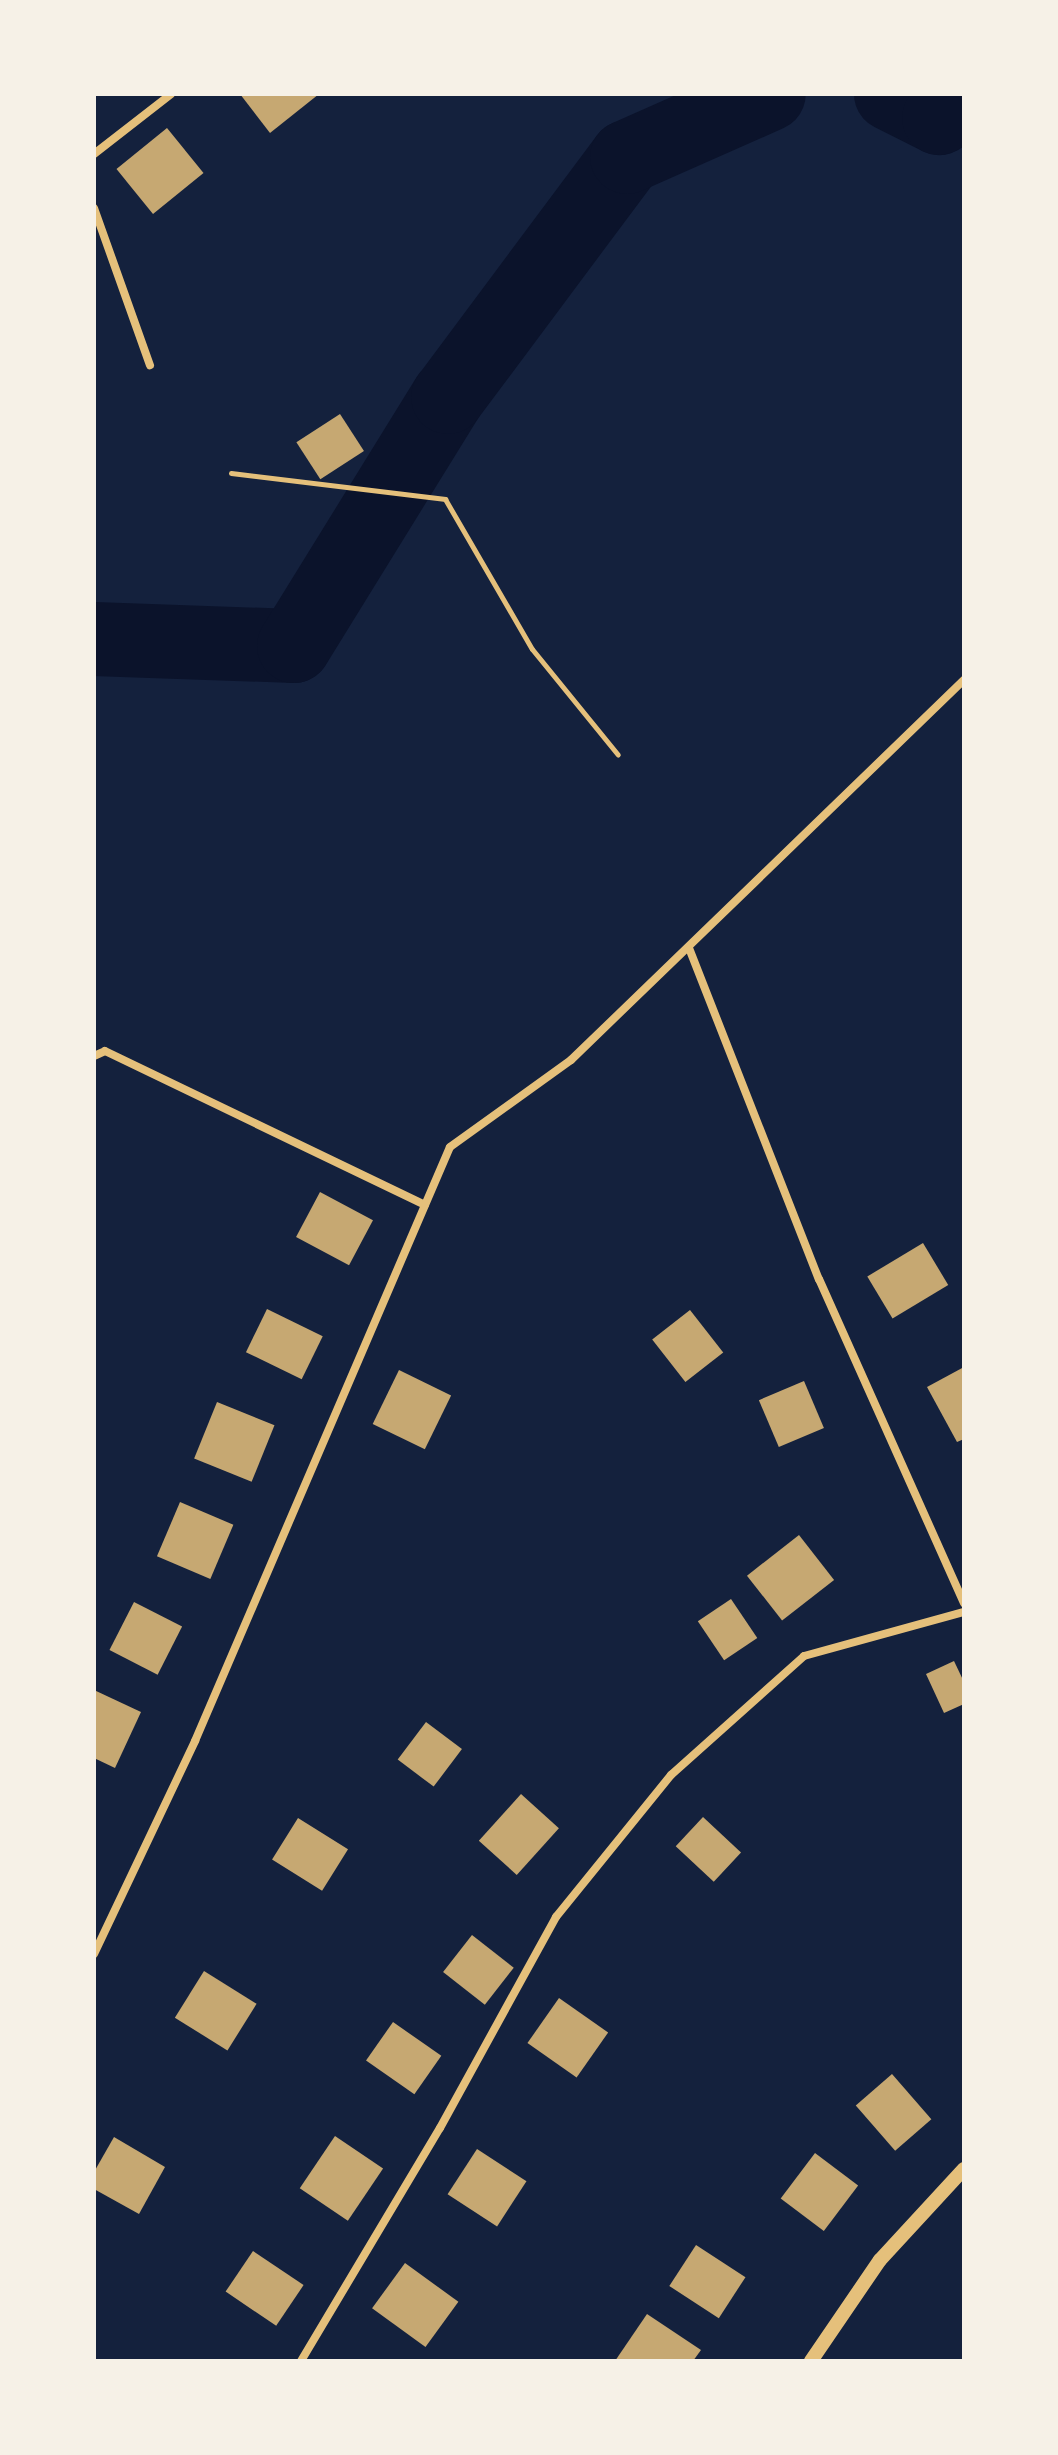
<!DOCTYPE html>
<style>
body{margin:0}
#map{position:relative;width:1058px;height:2455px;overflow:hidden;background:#14213d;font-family:"DM Sans",sans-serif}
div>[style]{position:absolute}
.river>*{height:74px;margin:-37px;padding:0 37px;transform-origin:37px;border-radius:37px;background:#0b132b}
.building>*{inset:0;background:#c6a872;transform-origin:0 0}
.path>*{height:5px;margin:-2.5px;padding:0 2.5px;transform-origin:2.5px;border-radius:2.5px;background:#e5c07b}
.minor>*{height:8px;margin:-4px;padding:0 4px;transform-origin:4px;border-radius:4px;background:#e5c07b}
.tertiary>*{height:14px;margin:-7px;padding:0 7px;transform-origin:7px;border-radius:7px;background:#e5c07b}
span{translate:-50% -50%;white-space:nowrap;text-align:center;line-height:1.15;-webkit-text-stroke:6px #f6f1e7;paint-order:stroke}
.frame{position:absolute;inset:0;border:96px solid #f6f1e7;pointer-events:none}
</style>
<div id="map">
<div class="river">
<div style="left:891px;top:94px;width:54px;rotate:26.6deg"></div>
<div style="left:939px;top:118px;width:29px;rotate:-29deg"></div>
<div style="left:94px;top:639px;width:200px;rotate:2deg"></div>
<div style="left:294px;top:646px;width:293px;rotate:-58.3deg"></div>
<div style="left:448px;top:397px;width:299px;rotate:-53.3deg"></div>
<div style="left:627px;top:157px;width:155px;rotate:-23.9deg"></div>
</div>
<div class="building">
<div style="clip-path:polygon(240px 94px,319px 94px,270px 133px)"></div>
<div style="left:167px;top:128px;width:58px;height:65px;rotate:51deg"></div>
<div style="left:340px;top:414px;width:44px;height:52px;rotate:57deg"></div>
<div style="left:320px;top:1192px;width:60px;height:51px;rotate:28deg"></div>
<div style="left:923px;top:1243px;width:49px;height:65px;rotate:59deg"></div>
<div style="left:267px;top:1309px;width:62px;height:48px;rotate:26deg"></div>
<div style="left:690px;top:1310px;width:54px;height:48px;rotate:52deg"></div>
<div style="clip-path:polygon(964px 1367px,964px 1439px,957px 1442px,927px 1387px)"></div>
<div style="left:399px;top:1370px;width:58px;height:60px;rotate:26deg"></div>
<div style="left:804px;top:1381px;width:51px;height:49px;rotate:67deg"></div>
<div style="left:217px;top:1402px;width:62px;height:61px;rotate:22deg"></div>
<div style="left:180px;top:1502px;width:58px;height:59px;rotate:23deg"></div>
<div style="left:799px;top:1535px;width:57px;height:66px;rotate:52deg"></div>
<div style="left:731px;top:1599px;width:47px;height:40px;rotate:56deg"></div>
<div style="left:134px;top:1602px;width:54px;height:54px;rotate:27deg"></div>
<div style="clip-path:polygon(954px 1661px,964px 1682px,964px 1704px,944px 1713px,926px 1674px)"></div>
<div style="clip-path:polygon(94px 1690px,141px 1712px,115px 1768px,94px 1758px)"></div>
<div style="left:426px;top:1722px;width:45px;height:47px;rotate:37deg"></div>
<div style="left:521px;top:1794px;width:51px;height:63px;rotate:42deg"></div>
<div style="left:703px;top:1817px;width:52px;height:40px;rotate:43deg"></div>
<div style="left:298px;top:1818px;width:59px;height:49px;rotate:32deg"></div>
<div style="left:472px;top:1935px;width:53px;height:47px;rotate:38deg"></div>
<div style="left:204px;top:1971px;width:62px;height:55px;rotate:32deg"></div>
<div style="left:559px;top:1998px;width:60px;height:55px;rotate:35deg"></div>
<div style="left:393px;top:2022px;width:59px;height:47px;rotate:35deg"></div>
<div style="left:892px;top:2074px;width:60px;height:48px;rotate:49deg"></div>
<div style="left:335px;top:2136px;width:58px;height:63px;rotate:34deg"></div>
<div style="clip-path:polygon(114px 2137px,165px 2167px,139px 2214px,94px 2189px,94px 2172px)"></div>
<div style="left:477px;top:2149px;width:59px;height:54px;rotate:33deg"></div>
<div style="left:815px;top:2153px;width:54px;height:57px;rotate:37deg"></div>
<div style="left:696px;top:2245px;width:59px;height:49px;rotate:33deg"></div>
<div style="left:253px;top:2251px;width:61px;height:49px;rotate:34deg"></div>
<div style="left:405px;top:2263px;width:66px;height:56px;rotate:36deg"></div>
<div style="clip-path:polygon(647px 2314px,701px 2350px,693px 2361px,615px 2361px)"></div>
</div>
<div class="path">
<div style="left:231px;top:473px;width:216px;rotate:6.9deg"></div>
<div style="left:445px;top:499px;width:173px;rotate:59.9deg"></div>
<div style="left:532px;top:649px;width:136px;rotate:50.9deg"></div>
</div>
<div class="minor">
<div style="left:94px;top:154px;width:98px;rotate:-37.9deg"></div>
<div style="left:94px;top:208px;width:167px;rotate:70.4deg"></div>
<div style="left:689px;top:948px;width:356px;rotate:68.6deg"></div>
<div style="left:819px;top:1279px;width:355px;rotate:65.9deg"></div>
<div style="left:94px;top:1056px;width:12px;rotate:-24deg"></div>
<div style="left:105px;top:1051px;width:355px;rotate:25.7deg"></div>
<div style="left:94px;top:1954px;width:236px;rotate:-64.6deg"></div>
<div style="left:195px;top:1741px;width:646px;rotate:-66.77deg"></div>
<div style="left:450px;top:1147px;width:149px;rotate:-35.7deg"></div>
<div style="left:571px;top:1060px;width:547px;rotate:-44.04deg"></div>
<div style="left:301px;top:2361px;width:271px;rotate:-59.2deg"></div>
<div style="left:440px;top:2128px;width:241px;rotate:-61.2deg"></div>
<div style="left:556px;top:1917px;width:183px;rotate:-51deg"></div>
<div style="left:671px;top:1775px;width:178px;rotate:-41.8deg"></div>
<div style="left:804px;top:1656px;width:166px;rotate:-15.4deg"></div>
</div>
<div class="tertiary">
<div style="left:811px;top:2361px;width:122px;rotate:-55.7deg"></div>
<div style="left:880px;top:2260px;width:124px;rotate:-47.3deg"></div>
</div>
<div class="frame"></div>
</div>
